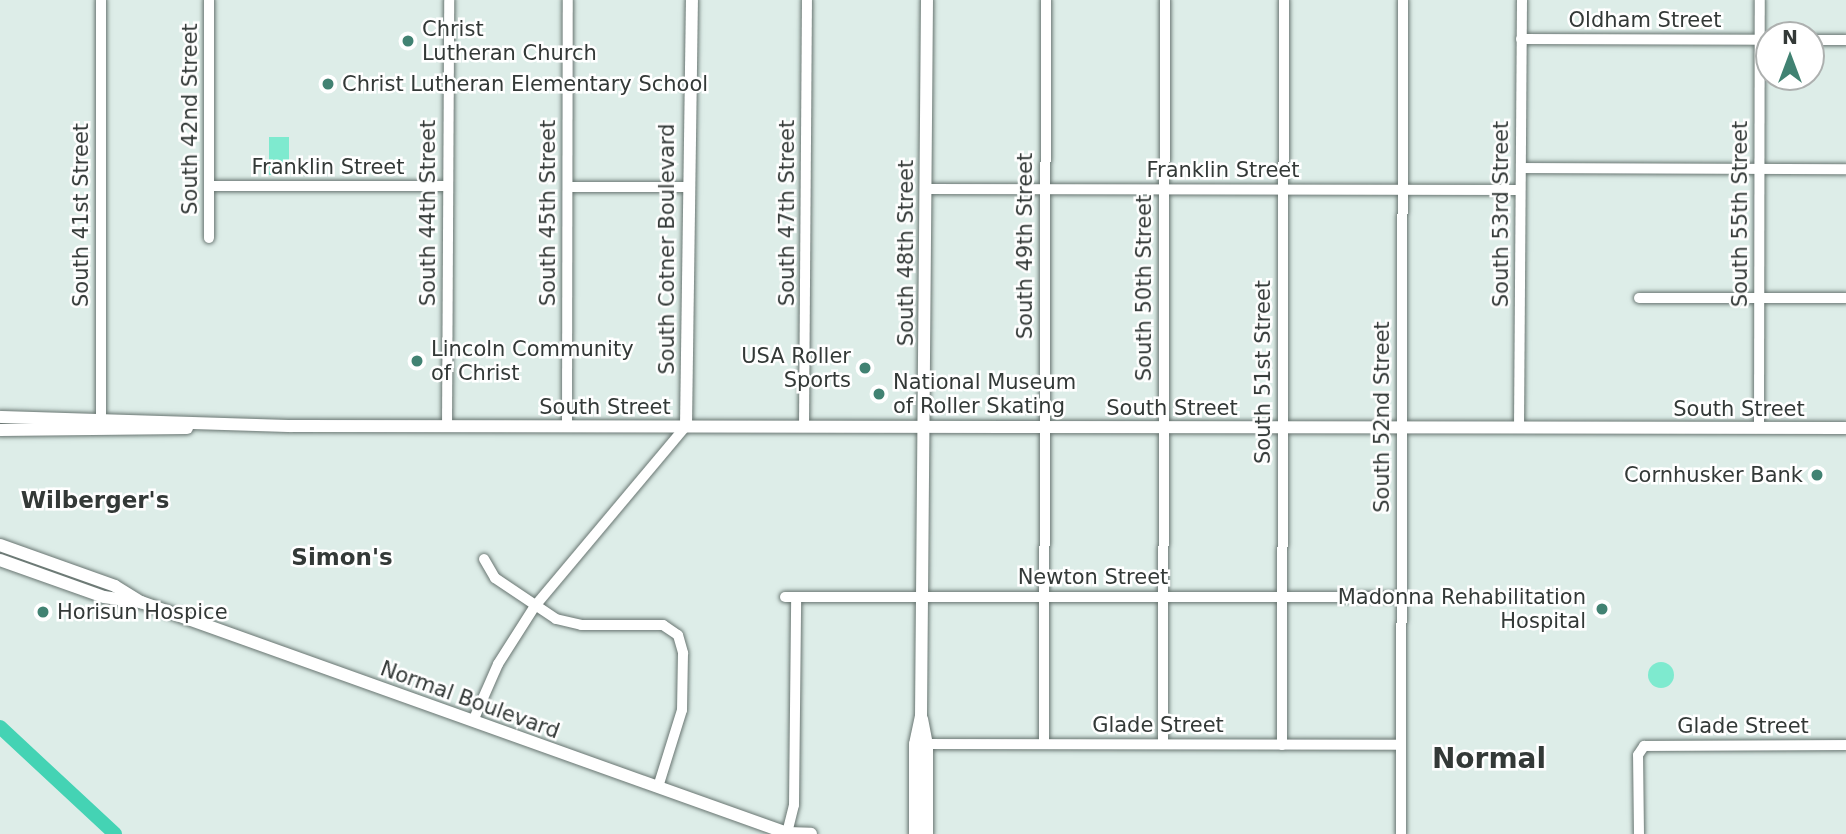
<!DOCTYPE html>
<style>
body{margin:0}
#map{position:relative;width:1846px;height:834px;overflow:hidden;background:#ddede8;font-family:"DejaVu Sans",sans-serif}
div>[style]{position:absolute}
.green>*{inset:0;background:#7eeacf;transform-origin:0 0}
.round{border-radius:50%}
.river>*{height:14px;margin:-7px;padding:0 7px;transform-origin:7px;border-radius:7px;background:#44d3b4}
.roads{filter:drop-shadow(0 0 2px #687571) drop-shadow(0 0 2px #687571)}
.minor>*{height:10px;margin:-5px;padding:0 5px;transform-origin:5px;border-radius:5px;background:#fff}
.major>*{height:12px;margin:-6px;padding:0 6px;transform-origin:6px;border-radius:6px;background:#fff}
.dots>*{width:19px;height:19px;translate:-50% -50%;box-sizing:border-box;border:4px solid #fff;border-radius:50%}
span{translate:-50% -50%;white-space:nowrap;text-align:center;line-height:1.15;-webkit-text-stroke:5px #fff;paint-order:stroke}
.street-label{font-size:21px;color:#333937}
.poi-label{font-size:21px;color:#333937}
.left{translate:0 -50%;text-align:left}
.right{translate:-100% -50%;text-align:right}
.neighbourhood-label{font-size:23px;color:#333937;font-weight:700}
.district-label{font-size:28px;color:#333937;font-weight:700}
.north{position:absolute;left:1755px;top:21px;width:70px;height:70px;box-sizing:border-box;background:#fff;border:2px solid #adb0af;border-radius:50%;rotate:0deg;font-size:19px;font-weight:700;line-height:28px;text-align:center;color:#333937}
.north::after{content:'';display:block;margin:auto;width:24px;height:32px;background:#418272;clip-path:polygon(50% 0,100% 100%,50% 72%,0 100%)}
</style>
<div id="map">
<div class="green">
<div style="left:269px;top:137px;width:20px;height:38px"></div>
<div class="round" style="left:1648px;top:662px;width:26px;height:26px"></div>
</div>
<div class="river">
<div style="left:0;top:727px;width:157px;rotate:42.9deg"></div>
</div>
<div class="roads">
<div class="minor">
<div style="left:1521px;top:39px;width:248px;rotate:0.2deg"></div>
<div style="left:1811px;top:40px;width:35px"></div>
<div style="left:1521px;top:168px;width:325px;rotate:0.2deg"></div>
<div style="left:209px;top:186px;width:238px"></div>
<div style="left:568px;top:187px;width:119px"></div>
<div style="left:925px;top:189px;width:595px;rotate:0.1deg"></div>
<div style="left:209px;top:238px;width:238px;rotate:-90deg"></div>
<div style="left:1639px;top:298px;width:207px"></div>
<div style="left:101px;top:426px;width:426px;rotate:-90deg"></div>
<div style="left:447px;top:426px;width:426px;rotate:-89.7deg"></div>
<div style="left:567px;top:426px;width:426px;rotate:-89.9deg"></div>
<div style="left:804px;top:426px;width:426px;rotate:-89.6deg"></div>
<div style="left:1519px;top:428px;width:428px;rotate:-89.6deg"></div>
<div style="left:1759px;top:428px;width:428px;rotate:-89.9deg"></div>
<div style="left:484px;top:559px;width:22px;rotate:60deg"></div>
<div style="left:495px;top:578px;width:73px;rotate:33.9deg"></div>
<div style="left:556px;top:619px;width:26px;rotate:13deg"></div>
<div style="left:581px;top:625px;width:82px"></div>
<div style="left:663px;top:625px;width:18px;rotate:34deg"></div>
<div style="left:678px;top:635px;width:19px;rotate:74deg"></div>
<div style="left:683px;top:653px;width:57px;rotate:91deg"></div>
<div style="left:682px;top:710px;width:81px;rotate:107.3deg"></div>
<div style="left:785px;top:597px;width:617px"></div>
<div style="left:473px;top:721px;width:62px;rotate:-66.3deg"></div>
<div style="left:498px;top:664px;width:69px;rotate:-57.5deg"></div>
<div style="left:535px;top:606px;width:235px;rotate:-50deg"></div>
<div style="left:922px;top:744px;width:479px;rotate:0.1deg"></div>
<div style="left:1044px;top:744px;width:744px;rotate:-89.85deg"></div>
<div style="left:1163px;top:744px;width:744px;rotate:-89.85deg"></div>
<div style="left:1282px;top:745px;width:745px;rotate:-89.85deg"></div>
<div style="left:787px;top:833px;width:29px;rotate:-76deg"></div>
<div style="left:794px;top:805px;width:208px;rotate:-89.4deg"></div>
<div style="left:1401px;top:834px;width:834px;rotate:-89.86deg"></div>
<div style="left:1639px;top:834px;width:79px;rotate:-90.7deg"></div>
<div style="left:1638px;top:755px;width:11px;rotate:-56deg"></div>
<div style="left:1644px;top:746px;width:202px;rotate:-0.3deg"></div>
</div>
<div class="major">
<div style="left:0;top:417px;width:290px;rotate:1.8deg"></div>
<div style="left:290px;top:426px;width:1556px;rotate:0.07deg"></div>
<div style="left:686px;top:426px;width:426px;rotate:-89.2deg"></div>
<div style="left:0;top:430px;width:187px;rotate:-0.6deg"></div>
<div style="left:0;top:545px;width:122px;rotate:19.6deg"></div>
<div style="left:115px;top:586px;width:31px;rotate:32deg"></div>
<div style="left:0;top:560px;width:110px;rotate:19.6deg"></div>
<div style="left:104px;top:597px;width:37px;rotate:8deg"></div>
<div style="left:141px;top:602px;width:686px;rotate:19.68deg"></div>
<div style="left:787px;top:833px;width:24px;rotate:2deg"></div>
<div style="left:922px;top:719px;width:25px;rotate:79deg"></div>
<div style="left:927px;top:744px;width:90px;rotate:90deg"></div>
<div style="left:915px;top:834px;width:90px;rotate:-90deg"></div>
<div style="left:915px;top:744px;width:29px;rotate:-78deg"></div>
<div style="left:921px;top:716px;width:716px;rotate:-89.52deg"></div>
</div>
</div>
<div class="dots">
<div style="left:408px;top:41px;background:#418272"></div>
<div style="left:328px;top:84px;background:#418272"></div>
<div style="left:417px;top:361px;background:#418272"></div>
<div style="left:865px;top:368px;background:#418272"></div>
<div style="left:879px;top:394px;background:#418272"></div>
<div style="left:1817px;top:475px;background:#418272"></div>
<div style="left:1602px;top:609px;background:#418272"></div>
<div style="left:43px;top:612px;background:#418272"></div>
</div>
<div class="street-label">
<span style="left:1645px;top:20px">Oldham Street</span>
<span style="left:190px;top:119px;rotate:-90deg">South 42nd Street</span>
<span style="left:328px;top:167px">Franklin Street</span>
<span style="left:1223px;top:170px">Franklin Street</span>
<span style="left:428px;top:213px;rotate:-90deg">South 44th Street</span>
<span style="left:548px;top:213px;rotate:-90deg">South 45th Street</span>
<span style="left:787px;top:213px;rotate:-90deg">South 47th Street</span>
<span style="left:1501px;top:214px;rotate:-90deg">South 53rd Street</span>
<span style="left:1740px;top:214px;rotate:-90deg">South 55th Street</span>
<span style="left:81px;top:215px;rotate:-90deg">South 41st Street</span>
<span style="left:1025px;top:246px;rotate:-90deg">South 49th Street</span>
<span style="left:667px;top:249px;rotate:-90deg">South Cotner Boulevard</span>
<span style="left:906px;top:253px;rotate:-90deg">South 48th Street</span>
<span style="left:1144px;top:288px;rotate:-90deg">South 50th Street</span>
<span style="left:1263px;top:372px;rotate:-90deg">South 51st Street</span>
<span style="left:605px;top:407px">South Street</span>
<span style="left:1172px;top:408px">South Street</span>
<span style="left:1739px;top:409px">South Street</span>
<span style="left:1382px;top:417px;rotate:-90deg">South 52nd Street</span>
<span style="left:1093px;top:577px">Newton Street</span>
<span style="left:470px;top:700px;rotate:20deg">Normal Boulevard</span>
<span style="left:1158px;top:725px">Glade Street</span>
<span style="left:1743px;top:726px">Glade Street</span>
</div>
<div class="poi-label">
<span class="left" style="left:422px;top:41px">Christ<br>Lutheran Church</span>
<span class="left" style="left:342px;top:84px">Christ Lutheran Elementary School</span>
<span class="left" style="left:431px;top:361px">Lincoln Community<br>of Christ</span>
<span class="right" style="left:851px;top:368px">USA Roller<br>Sports</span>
<span class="left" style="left:893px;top:394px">National Museum<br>of Roller Skating</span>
<span class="right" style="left:1803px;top:475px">Cornhusker Bank</span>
<span class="right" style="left:1586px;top:609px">Madonna Rehabilitation<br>Hospital</span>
<span class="left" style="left:57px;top:612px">Horisun Hospice</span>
</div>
<div class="neighbourhood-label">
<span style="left:95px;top:500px">Wilberger's</span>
<span style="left:342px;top:557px">Simon's</span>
</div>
<div class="district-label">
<span style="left:1489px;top:759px">Normal</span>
</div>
<div class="north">N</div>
</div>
